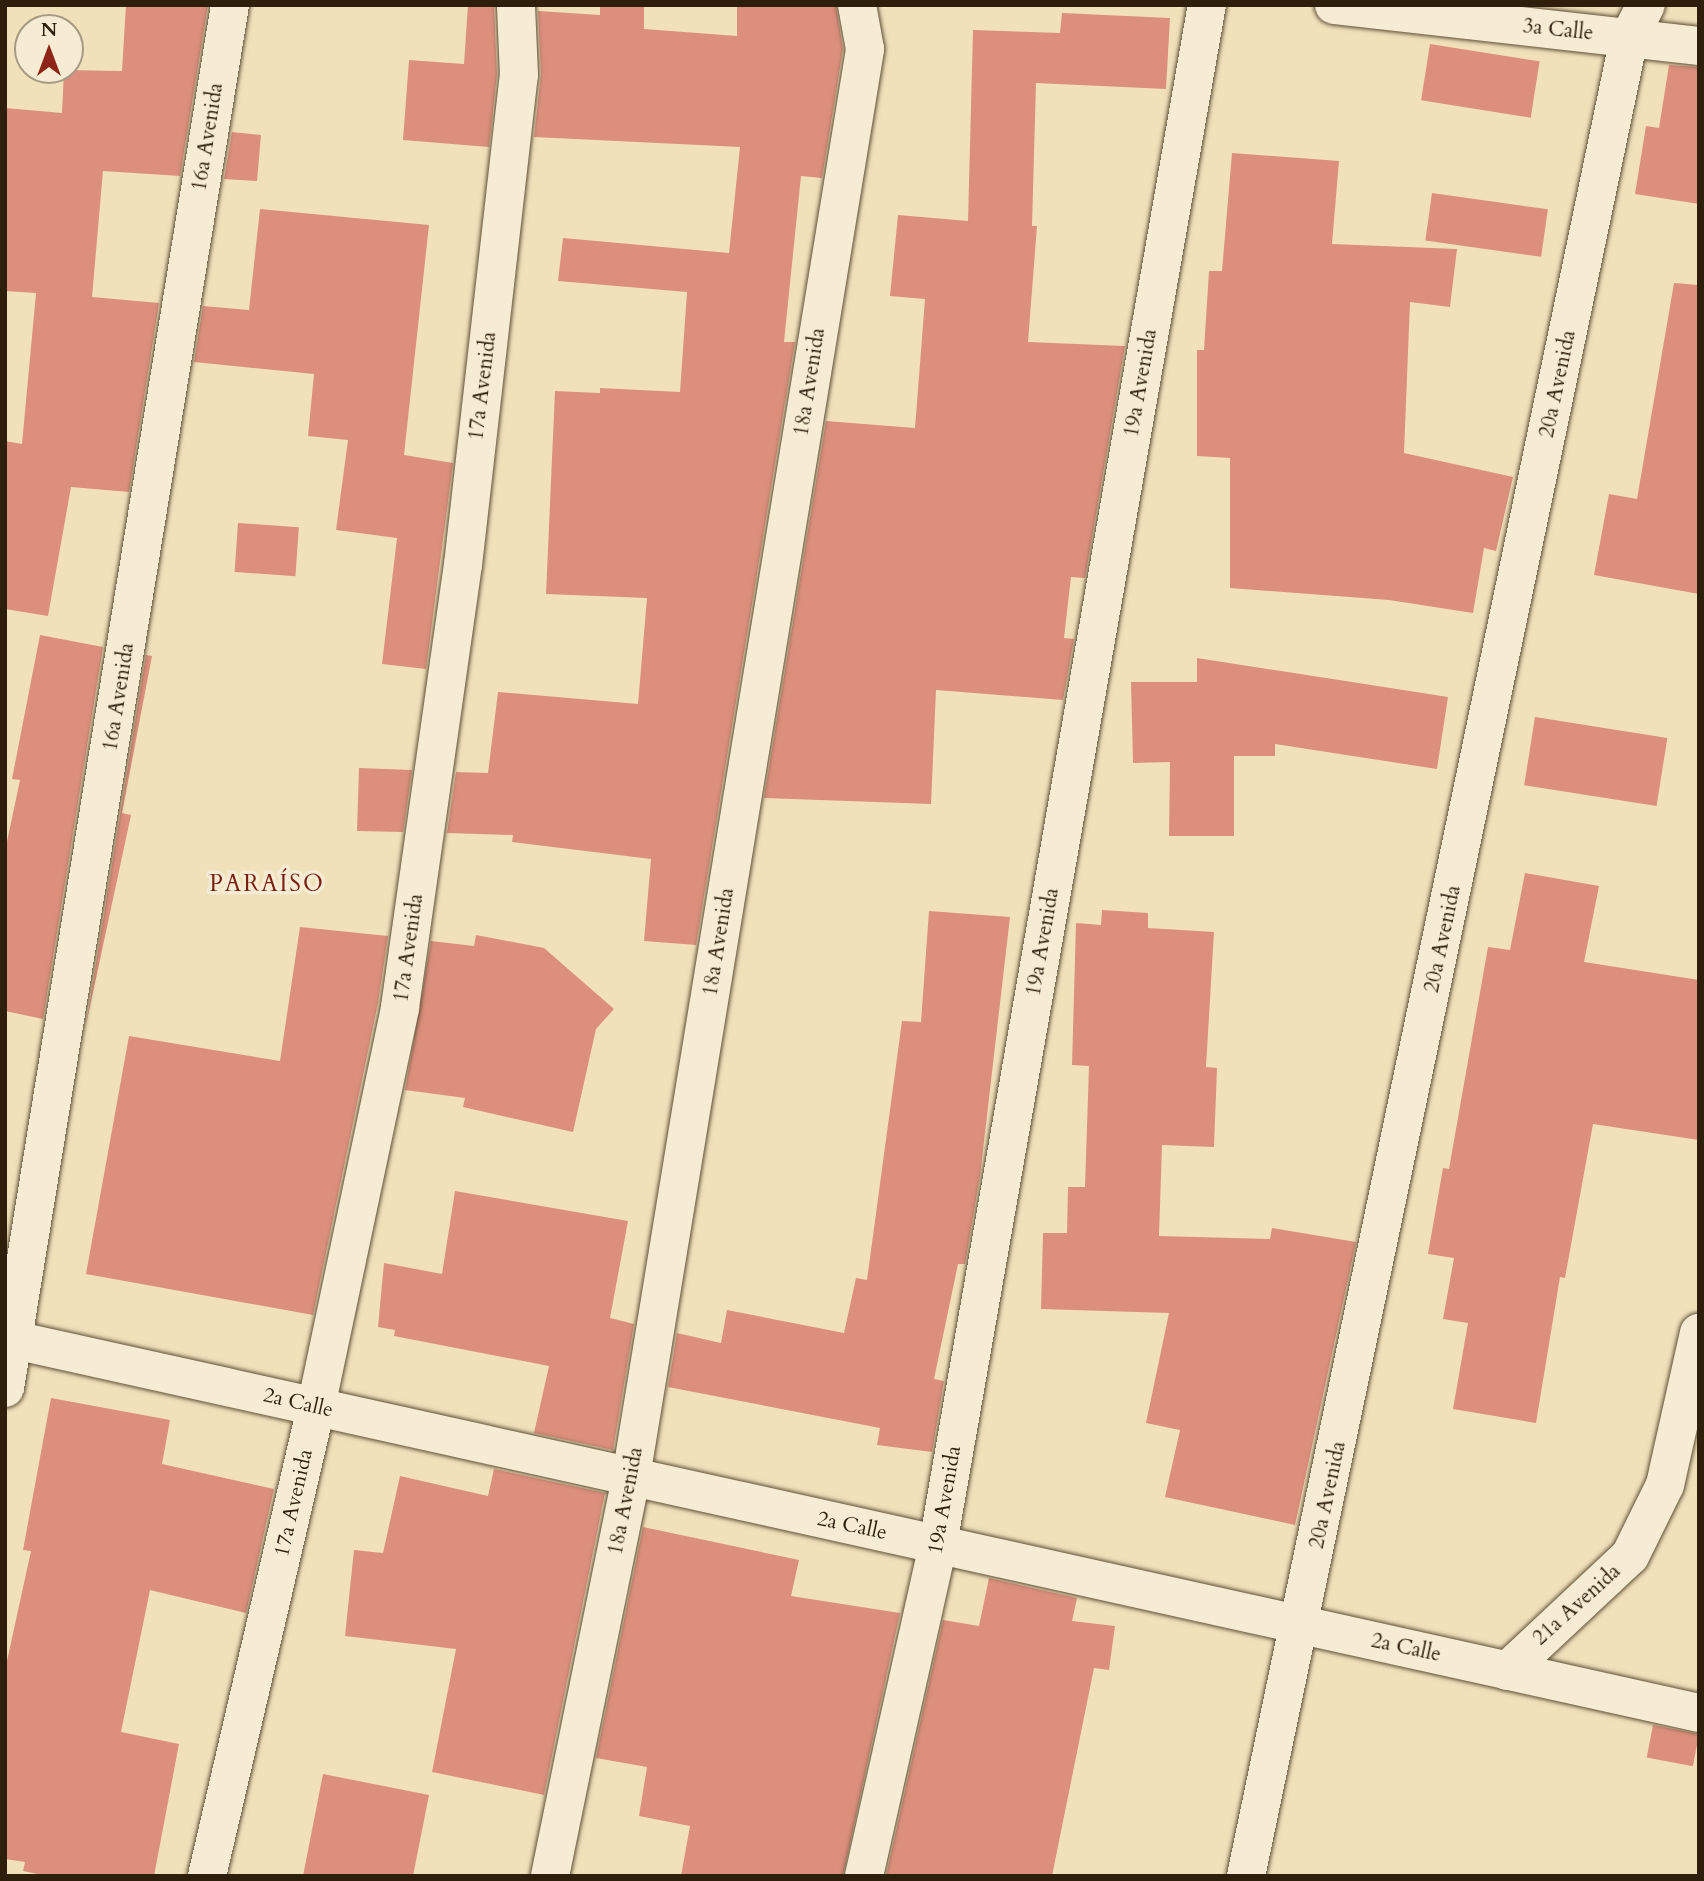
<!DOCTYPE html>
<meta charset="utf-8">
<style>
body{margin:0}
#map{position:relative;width:1704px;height:1881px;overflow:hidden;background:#f1e1bb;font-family:Cardo,serif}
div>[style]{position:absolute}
.building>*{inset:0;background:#dc8f7d;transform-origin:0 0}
.roads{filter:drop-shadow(0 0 2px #5f5038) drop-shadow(0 0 2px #5f5038)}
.minor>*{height:38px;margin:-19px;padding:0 19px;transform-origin:19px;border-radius:19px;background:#f6ecd3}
span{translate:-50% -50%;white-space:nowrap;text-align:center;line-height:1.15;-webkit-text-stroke:7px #f6ecd3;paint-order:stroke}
.street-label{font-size:21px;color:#2e1f0c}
.neighbourhood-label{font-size:23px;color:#7a1f14;letter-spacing:2px}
.frame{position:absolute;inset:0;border:7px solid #2e1f0c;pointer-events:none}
.north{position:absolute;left:14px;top:14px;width:70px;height:70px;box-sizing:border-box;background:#f6ecd3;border:2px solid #a69a83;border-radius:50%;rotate:0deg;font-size:19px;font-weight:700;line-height:28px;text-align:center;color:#2e1f0c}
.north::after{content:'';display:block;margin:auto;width:24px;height:32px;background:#8f2418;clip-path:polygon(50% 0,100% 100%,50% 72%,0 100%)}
</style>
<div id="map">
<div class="building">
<div style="clip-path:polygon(126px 5px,208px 5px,180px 176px,103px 171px,92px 297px,159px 303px,129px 492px,71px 487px,48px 616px,5px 609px,5px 441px,22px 444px,36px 293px,5px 291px,5px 108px,62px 113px,64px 70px,122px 71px)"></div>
<div style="clip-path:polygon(468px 5px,494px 7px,497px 74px,489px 147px,403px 140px,409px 60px,464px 64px)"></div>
<div style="clip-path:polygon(600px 5px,644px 5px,644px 29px,737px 36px,737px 5px,836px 5px,843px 49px,822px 178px,801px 176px,784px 342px,795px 342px,696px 945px,644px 941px,651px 859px,512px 842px,513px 835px,447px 833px,456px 772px,488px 773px,498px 692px,638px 704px,647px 598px,546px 594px,555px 391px,600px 393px,600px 388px,680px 392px,687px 292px,558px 281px,563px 238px,729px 253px,740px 147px,534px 137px,541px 74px,538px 11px,600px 15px)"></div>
<div style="clip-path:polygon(1062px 13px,1170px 18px,1166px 89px,1036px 83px,1032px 226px,1037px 226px,1028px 342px,1125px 346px,1085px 578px,1071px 577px,1064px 638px,1074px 639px,1063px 700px,936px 690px,931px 804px,764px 798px,826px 421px,915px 428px,925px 299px,890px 296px,898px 215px,968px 221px,973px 30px,1060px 33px)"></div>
<div style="left:1430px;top:44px;width:111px;height:57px;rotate:9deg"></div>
<div style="clip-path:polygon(1669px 65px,1699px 67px,1699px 204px,1635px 194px,1646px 126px,1659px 128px)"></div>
<div style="clip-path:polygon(232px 132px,261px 135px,257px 181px,224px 179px)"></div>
<div style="clip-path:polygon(1232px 153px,1339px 161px,1332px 244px,1457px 249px,1450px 307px,1410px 302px,1404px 453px,1513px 477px,1496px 551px,1484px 548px,1473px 613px,1389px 600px,1230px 588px,1230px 458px,1197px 456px,1197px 350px,1204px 350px,1209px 271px,1222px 271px)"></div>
<div style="left:1432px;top:193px;width:117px;height:48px;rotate:8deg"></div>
<div style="clip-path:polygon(260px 209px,429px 225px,404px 455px,453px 463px,426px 669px,382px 664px,397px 538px,336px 530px,348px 440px,308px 436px,314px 374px,194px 362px,203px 306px,249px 310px)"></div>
<div style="clip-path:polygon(1674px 283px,1699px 285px,1699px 594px,1594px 575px,1609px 494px,1637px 499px)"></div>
<div style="left:238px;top:523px;width:61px;height:49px;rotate:4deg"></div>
<div style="clip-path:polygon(40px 635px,103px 647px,43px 1019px,5px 1011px,5px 851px,20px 780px,12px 779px)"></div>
<div style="clip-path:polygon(146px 655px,152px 656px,122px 813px,131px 815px,86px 1025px)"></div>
<div style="clip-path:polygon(1197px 658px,1448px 697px,1437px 769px,1275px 744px,1275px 756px,1234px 756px,1234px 836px,1169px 836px,1170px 762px,1133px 763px,1131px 682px,1197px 682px)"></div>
<div style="left:1535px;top:717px;width:134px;height:69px;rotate:9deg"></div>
<div style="clip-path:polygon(359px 768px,412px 770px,403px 832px,357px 831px)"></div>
<div style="clip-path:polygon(1525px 873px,1599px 886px,1584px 962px,1699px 980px,1699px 1140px,1593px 1124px,1565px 1278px,1560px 1277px,1536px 1423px,1453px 1409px,1468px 1323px,1443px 1319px,1454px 1258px,1428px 1254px,1443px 1168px,1449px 1169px,1488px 947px,1510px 950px)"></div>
<div style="clip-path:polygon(1102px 910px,1148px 913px,1148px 928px,1214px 932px,1206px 1067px,1217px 1068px,1214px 1147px,1162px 1145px,1159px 1236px,1270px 1239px,1272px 1228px,1356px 1242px,1295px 1525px,1165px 1497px,1180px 1430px,1146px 1423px,1169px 1313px,1041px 1309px,1043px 1233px,1067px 1233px,1068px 1187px,1085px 1187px,1089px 1066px,1072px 1065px,1076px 923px,1101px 925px)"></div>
<div style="clip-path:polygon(929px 911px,1010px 917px,980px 1176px,965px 1264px,958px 1264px,934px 1379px,944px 1381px,932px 1452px,877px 1445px,880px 1428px,668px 1387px,677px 1333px,721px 1343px,727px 1310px,844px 1333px,856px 1278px,867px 1280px,902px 1021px,921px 1022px)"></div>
<div style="clip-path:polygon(300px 927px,388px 936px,378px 1003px,313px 1315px,86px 1274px,129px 1036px,280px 1061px)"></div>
<div style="clip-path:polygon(476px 935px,544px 948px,614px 1009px,596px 1029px,573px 1132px,463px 1107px,465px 1098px,405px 1090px,431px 941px,474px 946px)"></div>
<div style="clip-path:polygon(455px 1191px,628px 1221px,610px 1318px,634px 1324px,613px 1450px,534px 1433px,549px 1366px,394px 1336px,395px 1330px,378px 1327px,384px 1263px,442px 1274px)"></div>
<div style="clip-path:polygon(51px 1398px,170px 1420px,162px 1464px,274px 1489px,246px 1613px,150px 1590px,121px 1732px,179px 1744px,154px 1876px,47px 1876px,23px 1871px,25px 1862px,5px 1859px,5px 1670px,31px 1551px,23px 1550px)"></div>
<div style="clip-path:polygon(494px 1469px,605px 1493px,544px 1795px,432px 1772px,456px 1649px,345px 1636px,354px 1550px,383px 1553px,400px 1476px,488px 1496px)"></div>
<div style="clip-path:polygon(643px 1527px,799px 1560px,791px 1596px,900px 1613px,843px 1876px,681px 1876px,690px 1826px,639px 1816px,647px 1767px,596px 1758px)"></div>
<div style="clip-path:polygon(989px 1578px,1077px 1598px,1072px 1621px,1115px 1626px,1109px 1670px,1094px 1668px,1052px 1876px,886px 1876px,943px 1620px,979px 1626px)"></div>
<div style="left:1653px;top:1725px;width:47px;height:33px;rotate:11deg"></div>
<div style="clip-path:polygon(323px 1774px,429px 1795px,413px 1876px,303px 1876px)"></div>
</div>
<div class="roads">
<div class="minor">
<div style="left:1334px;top:5px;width:367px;rotate:6.4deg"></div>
<div style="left:5px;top:1338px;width:1735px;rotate:12.48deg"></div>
<div style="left:5px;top:1388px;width:1401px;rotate:-80.76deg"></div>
<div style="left:1507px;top:1671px;width:168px;rotate:-43.1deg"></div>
<div style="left:1630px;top:1556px;width:79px;rotate:-63.8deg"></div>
<div style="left:1665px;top:1485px;width:156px;rotate:-77.4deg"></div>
<div style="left:207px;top:1876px;width:481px;rotate:-76.9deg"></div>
<div style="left:316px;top:1407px;width:409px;rotate:-78.1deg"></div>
<div style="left:400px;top:1007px;width:446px;rotate:-81.9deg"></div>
<div style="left:463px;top:565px;width:493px;rotate:-83.5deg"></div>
<div style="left:519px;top:75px;width:70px;rotate:-92.5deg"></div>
<div style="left:550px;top:1876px;width:407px;rotate:-78.5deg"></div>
<div style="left:631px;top:1477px;width:1447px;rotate:-80.69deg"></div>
<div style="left:865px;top:49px;width:45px;rotate:-100.3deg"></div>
<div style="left:864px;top:1876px;width:340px;rotate:-77.4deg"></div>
<div style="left:938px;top:1544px;width:1562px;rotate:-80.09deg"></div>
<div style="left:1246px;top:1876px;width:1877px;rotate:-78.23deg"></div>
<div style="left:1629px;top:38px;width:37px;rotate:-63deg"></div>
</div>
</div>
<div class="street-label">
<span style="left:1558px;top:30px;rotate:6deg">3a Calle</span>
<span style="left:208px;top:137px;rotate:-81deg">16a Avenida</span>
<span style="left:810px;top:382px;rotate:-81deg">18a Avenida</span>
<span style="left:1141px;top:383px;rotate:-80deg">19a Avenida</span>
<span style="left:1558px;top:384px;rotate:-78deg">20a Avenida</span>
<span style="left:483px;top:386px;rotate:-83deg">17a Avenida</span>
<span style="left:119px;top:697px;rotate:-81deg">16a Avenida</span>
<span style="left:1443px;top:939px;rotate:-78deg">20a Avenida</span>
<span style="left:719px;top:942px;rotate:-81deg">18a Avenida</span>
<span style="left:1043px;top:942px;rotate:-80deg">19a Avenida</span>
<span style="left:409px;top:948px;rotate:-82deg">17a Avenida</span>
<span style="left:298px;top:1403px;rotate:13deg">2a Calle</span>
<span style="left:1328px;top:1495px;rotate:-78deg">20a Avenida</span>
<span style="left:945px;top:1500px;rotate:-80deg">19a Avenida</span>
<span style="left:626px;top:1501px;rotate:-79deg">18a Avenida</span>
<span style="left:294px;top:1503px;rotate:-77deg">17a Avenida</span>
<span style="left:852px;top:1526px;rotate:12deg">2a Calle</span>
<span style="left:1577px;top:1605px;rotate:-42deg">21a Avenida</span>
<span style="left:1406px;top:1648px;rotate:12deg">2a Calle</span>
</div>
<div class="neighbourhood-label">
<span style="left:267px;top:884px">PARAÍSO</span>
</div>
<div class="frame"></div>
<div class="north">N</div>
</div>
